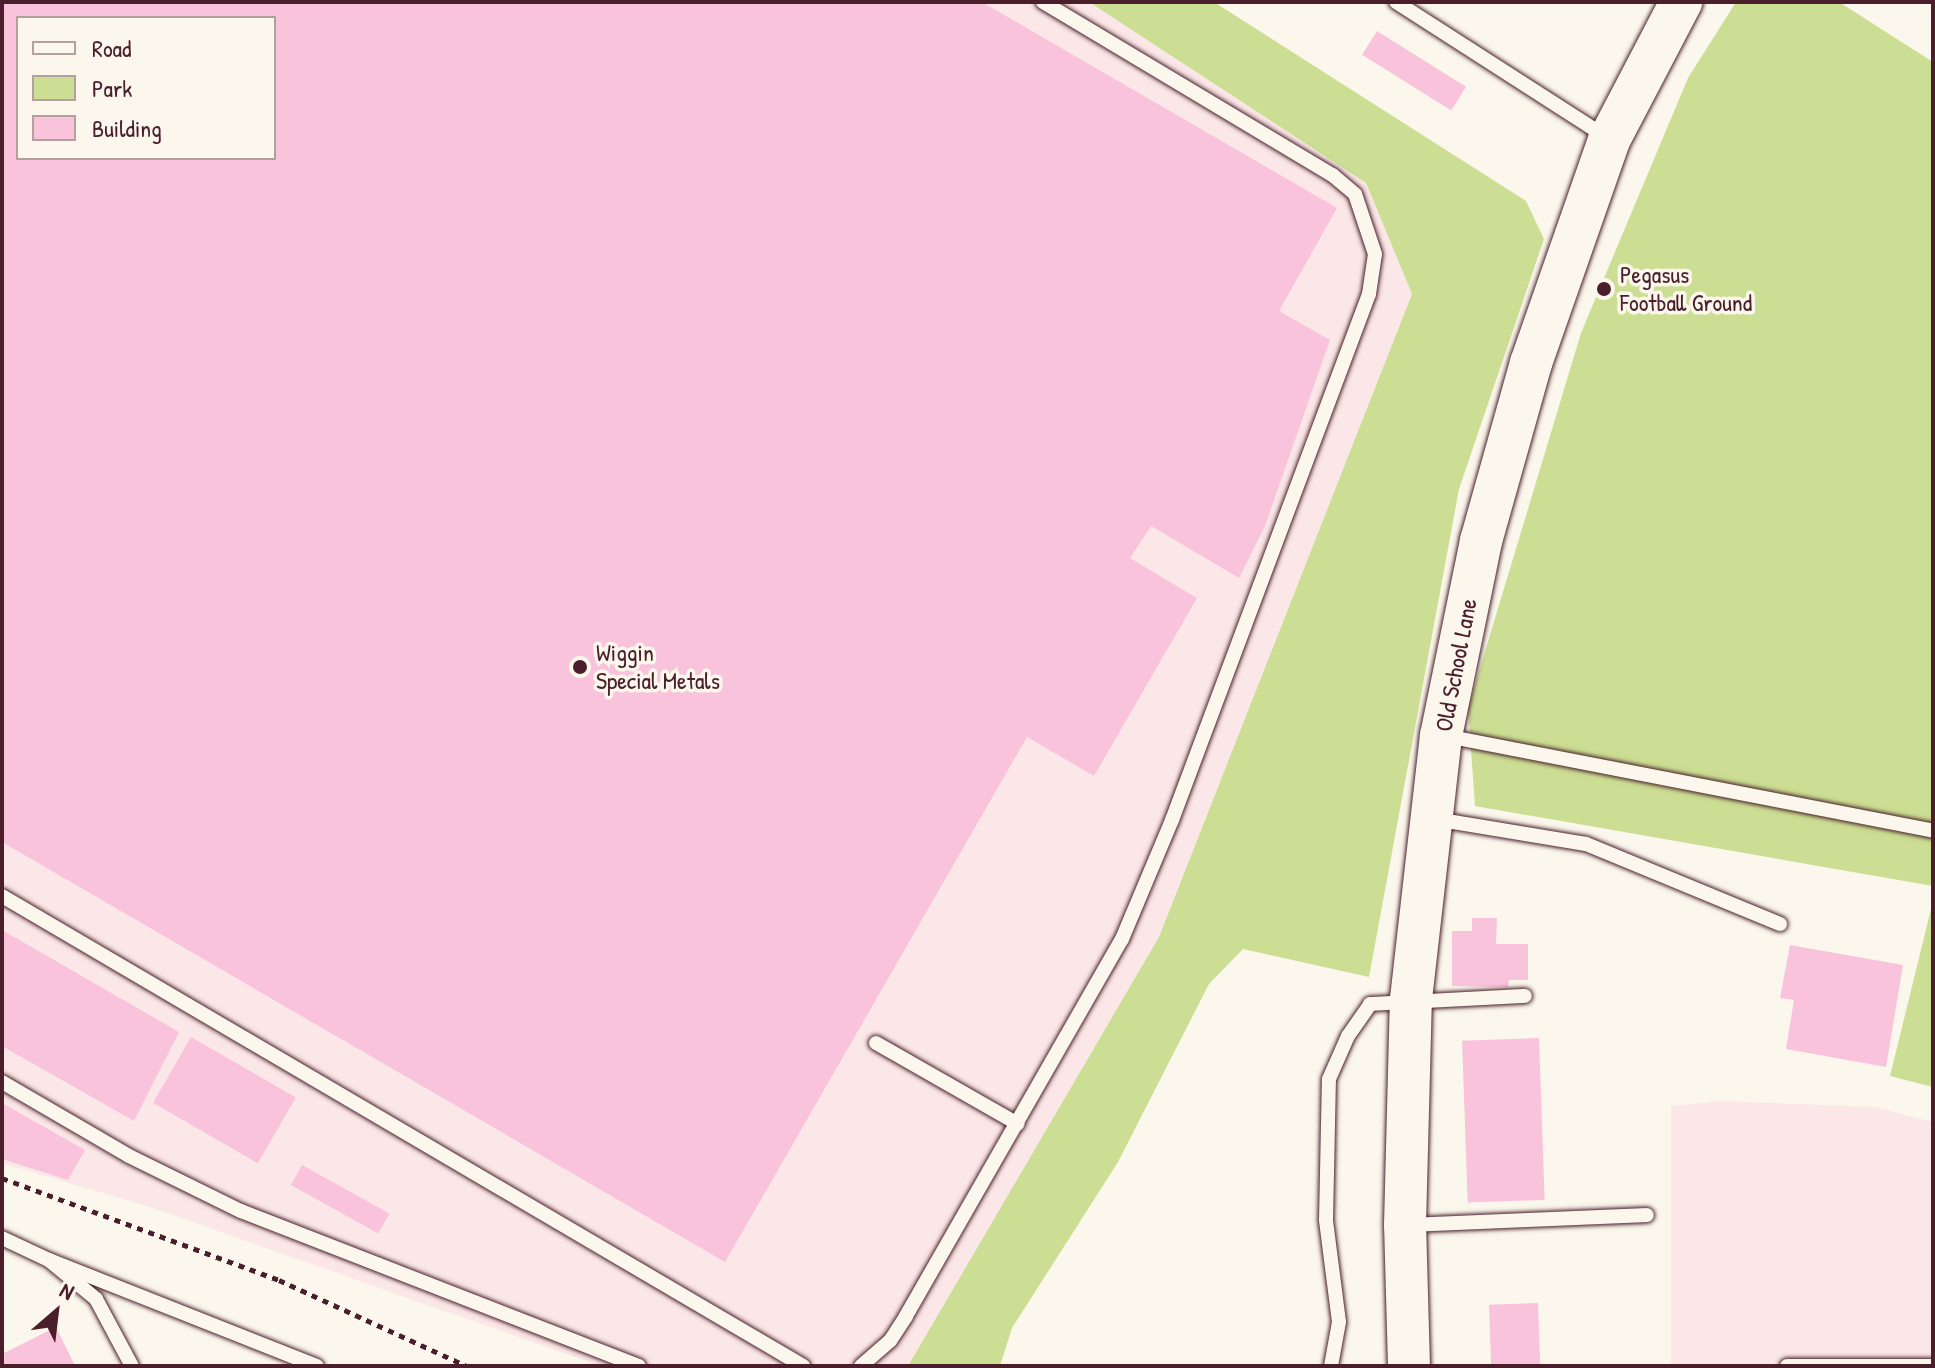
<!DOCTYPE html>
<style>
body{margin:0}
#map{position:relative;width:1935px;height:1368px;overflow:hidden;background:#fbf7ec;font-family:"Patrick Hand",sans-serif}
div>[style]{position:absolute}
.built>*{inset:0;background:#fbe7e7}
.green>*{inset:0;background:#ccde93}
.building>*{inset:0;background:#fac3dc;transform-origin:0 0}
.path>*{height:5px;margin-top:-2.5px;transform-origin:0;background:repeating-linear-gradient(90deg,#4a1f2b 0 6px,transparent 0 12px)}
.roads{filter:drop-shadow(0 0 2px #4a1f2b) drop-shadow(0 0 2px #4a1f2b)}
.lane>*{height:14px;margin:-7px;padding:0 7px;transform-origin:7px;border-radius:7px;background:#fbf7ec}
.secondary>*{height:42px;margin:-21px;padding:0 21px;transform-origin:21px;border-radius:21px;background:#fbf7ec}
.dots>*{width:22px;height:22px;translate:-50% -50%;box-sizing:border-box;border:4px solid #fbf7ec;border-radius:50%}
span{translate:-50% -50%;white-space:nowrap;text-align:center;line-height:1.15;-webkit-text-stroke:7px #fbf7ec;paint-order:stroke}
.poi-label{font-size:24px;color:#4a1f2b}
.left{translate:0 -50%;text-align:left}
.street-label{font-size:24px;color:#4a1f2b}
.frame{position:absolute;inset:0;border:4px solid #4a1f2b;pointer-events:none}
.legend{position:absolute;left:16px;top:16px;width:260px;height:144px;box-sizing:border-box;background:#fbf7ec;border:2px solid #b4a19f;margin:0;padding:10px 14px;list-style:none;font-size:24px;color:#4a1f2b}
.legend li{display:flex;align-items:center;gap:16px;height:40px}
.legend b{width:40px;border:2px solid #b4a19f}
.north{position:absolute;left:16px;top:1272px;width:80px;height:80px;-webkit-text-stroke:6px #fbf7ec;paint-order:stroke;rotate:28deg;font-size:22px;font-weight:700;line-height:32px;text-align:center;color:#4a1f2b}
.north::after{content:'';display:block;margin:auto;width:28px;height:36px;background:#4a1f2b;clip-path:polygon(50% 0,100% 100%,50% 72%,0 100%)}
</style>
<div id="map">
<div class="built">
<div style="clip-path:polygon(evenodd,2px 2px,1089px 2px,1366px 183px,1412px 294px,1159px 937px,908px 1366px,600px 1366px,153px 1208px,2px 1163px,2px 2px,18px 18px,274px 18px,274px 158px,18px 158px,18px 18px)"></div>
<div style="clip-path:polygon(1720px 1101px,1875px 1107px,1933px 1122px,1933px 1366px,1671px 1366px,1671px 1106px)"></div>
</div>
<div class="green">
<div style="clip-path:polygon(1089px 2px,1214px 2px,1526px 201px,1544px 239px,1459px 489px,1369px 977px,1243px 949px,1209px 984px,1118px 1162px,1012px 1328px,1000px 1366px,908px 1366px,1159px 937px,1412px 294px,1366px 183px)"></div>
<div style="clip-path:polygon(1736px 2px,1839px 2px,1933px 62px,1933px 886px,1475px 806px,1468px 708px,1581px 333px,1688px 78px)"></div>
<div style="clip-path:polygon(1933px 901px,1933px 1087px,1890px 1076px)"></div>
</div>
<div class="building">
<div style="clip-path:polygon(evenodd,2px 2px,982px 2px,1337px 208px,1279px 311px,1330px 340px,1265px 526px,1239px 578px,1151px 526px,1130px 558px,1197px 598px,1094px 776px,1027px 737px,725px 1262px,2px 842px,2px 2px,18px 18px,274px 18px,274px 158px,18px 158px,18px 18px)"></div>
<div style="left:1377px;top:31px;width:105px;height:28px;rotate:32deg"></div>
<div style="clip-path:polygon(1472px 918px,1497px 918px,1496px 944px,1528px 944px,1528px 980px,1509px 980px,1508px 987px,1452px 986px,1452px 931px,1472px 931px)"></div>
<div style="clip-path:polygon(2px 930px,179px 1032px,134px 1121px,2px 1046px)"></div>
<div style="clip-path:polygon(1790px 945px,1903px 965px,1886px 1067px,1786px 1049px,1794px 1000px,1780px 998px)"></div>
<div style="left:191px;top:1037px;width:121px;height:76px;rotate:30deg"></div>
<div style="left:1539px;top:1038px;width:162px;height:77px;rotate:88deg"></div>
<div style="clip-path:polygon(2px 1103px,85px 1150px,68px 1180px,2px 1159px)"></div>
<div style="left:302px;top:1165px;width:100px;height:23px;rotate:29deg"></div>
<div style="left:1538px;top:1303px;width:63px;height:49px;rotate:88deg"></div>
<div style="clip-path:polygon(56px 1327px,75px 1366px,2px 1366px,2px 1354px)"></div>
</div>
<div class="path">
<div style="left:2px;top:1178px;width:295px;rotate:20.2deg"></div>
<div style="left:279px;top:1280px;width:207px;rotate:24.6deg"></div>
</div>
<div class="roads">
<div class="lane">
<div style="left:1396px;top:2px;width:250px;rotate:32.7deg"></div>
<div style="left:1446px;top:736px;width:496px;rotate:11deg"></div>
<div style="left:1435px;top:819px;width:153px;rotate:9.4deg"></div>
<div style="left:1586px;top:844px;width:210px;rotate:22.4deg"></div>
<div style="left:2px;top:896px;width:929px;rotate:30.4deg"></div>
<div style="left:876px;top:1043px;width:163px;rotate:29.7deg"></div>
<div style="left:2px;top:1082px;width:147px;rotate:30.2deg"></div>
<div style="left:129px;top:1156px;width:125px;rotate:26.2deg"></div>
<div style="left:241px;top:1211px;width:427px;rotate:21.3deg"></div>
<div style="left:1409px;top:1225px;width:238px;rotate:-2.4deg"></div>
<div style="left:2px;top:1238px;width:52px;rotate:25.1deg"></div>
<div style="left:49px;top:1260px;width:61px;rotate:39.7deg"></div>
<div style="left:96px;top:1299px;width:76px;rotate:61.8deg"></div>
<div style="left:49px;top:1260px;width:288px;rotate:21.6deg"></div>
<div style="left:861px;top:1366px;width:38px;rotate:-41deg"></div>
<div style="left:890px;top:1341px;width:30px;rotate:-57deg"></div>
<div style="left:906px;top:1316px;width:434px;rotate:-60.2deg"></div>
<div style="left:1122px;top:939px;width:129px;rotate:-67.2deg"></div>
<div style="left:1172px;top:820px;width:562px;rotate:-69.47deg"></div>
<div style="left:1369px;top:294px;width:40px;rotate:-81.5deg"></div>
<div style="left:1375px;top:254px;width:63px;rotate:-108.4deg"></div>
<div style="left:1355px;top:194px;width:30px;rotate:-140deg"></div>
<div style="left:1332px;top:175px;width:337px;rotate:-149.1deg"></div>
<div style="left:1331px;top:1366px;width:45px;rotate:-79.7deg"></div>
<div style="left:1339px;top:1322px;width:103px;rotate:-97.3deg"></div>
<div style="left:1326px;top:1220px;width:141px;rotate:-88.8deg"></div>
<div style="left:1329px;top:1079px;width:47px;rotate:-66.2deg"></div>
<div style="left:1348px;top:1036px;width:39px;rotate:-55deg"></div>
<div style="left:1370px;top:1004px;width:155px;rotate:-3deg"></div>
<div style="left:1787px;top:1366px;width:146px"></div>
</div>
<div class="secondary">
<div style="left:1409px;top:1366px;width:141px;rotate:-91.6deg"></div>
<div style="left:1405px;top:1225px;width:226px;rotate:-88.5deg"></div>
<div style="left:1411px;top:999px;width:265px;rotate:-83.5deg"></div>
<div style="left:1441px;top:736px;width:199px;rotate:-78.4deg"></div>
<div style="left:1481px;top:541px;width:185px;rotate:-74.3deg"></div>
<div style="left:1531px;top:363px;width:236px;rotate:-70.7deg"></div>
<div style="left:1609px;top:140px;width:156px;rotate:-62.4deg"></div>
</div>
</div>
<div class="dots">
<div style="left:1604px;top:289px;background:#4a1f2b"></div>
<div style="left:580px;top:667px;background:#4a1f2b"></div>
</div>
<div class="poi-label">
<span class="left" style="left:1620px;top:289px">Pegasus<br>Football Ground</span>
<span class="left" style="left:596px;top:667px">Wiggin<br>Special Metals</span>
</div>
<div class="street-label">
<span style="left:1456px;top:665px;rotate:-79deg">Old School Lane</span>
</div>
<div class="frame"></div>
<ul class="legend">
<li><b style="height:10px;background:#fbf7ec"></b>Road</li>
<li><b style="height:22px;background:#ccde93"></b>Park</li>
<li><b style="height:22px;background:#fac3dc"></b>Building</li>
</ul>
<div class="north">N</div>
</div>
